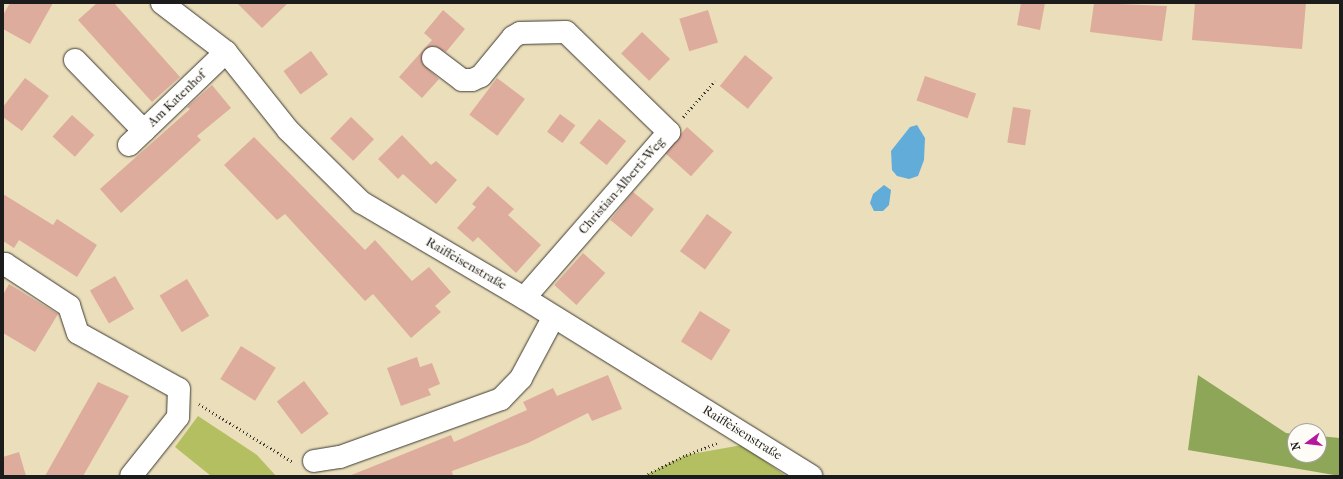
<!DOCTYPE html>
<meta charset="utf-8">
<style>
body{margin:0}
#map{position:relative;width:1343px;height:479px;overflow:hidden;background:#ebdeba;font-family:"IM FELL French Canon",serif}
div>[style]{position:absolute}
.green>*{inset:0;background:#b3bf61}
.forest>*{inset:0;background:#8ea657}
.water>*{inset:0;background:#62acda}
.building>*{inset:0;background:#deac9c;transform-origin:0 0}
.path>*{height:2.5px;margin-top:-1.25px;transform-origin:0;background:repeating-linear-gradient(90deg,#3b3934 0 1px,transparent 0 4px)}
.roads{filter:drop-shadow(0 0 1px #3b3934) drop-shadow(0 0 1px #3b3934)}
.minor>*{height:22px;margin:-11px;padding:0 11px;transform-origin:11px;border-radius:11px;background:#fff}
span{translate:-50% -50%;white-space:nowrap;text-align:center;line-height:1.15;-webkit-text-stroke:3px #fdfcf7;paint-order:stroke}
.street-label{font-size:13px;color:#1c1c1c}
.frame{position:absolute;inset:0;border:4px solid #1c1c1c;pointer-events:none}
.north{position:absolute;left:1287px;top:423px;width:40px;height:40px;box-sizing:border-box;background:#fdfcf7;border:1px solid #a3a29f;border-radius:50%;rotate:255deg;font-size:11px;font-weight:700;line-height:16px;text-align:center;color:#1c1c1c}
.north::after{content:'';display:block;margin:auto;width:14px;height:18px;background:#b5179e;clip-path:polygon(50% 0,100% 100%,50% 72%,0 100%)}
</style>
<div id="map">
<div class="green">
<div style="clip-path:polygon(198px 416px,257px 455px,276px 476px,211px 476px,175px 447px)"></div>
<div style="clip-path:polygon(742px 445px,786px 476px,644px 476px,686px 455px)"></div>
</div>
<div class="forest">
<div style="clip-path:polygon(1198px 375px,1286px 433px,1295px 434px,1295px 455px,1319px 455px,1319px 436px,1340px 438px,1340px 476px,1188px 450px)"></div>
</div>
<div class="water">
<div style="clip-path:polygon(917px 125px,925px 138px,924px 160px,918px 176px,909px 179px,897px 176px,892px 170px,891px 151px,910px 127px)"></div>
<div style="clip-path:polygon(884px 185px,891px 190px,889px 205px,883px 211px,874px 211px,870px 203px,873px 194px)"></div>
</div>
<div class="building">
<div style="clip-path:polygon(10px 3px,53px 3px,30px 44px,3px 29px,3px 15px)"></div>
<div style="clip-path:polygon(97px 3px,114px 3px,180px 77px,152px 102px,78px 20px)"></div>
<div style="clip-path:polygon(237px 3px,288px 3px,262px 28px)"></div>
<div style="clip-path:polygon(1021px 3px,1045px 3px,1040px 30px,1017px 25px)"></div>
<div style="clip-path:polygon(1094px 3px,1167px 6px,1162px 41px,1090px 32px)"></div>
<div style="clip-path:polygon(1195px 3px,1306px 3px,1302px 49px,1192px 40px)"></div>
<div style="clip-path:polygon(443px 10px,465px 29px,446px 52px,434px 46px,423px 51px,422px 63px,439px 79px,422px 98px,399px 77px,432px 40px,424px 33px)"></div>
<div style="left:708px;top:10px;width:34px;height:30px;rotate:73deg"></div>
<div style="left:642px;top:32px;width:39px;height:30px;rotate:44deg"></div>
<div style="left:311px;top:51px;width:29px;height:34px;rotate:54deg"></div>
<div style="left:745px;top:55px;width:36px;height:40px;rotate:39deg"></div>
<div style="left:925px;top:76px;width:54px;height:26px;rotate:19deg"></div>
<div style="clip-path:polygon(25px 78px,49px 96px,22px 131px,3px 117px,3px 107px)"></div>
<div style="left:497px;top:78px;width:35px;height:46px;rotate:37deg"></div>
<div style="clip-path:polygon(212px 85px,231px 108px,197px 136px,201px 140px,121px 213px,100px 189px,190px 109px,187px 107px)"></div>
<div style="left:1013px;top:107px;width:18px;height:36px;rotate:9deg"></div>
<div style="left:560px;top:114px;width:19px;height:22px;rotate:36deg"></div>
<div style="left:72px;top:115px;width:30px;height:29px;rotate:42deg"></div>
<div style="left:351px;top:117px;width:32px;height:30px;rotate:44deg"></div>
<div style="left:599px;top:119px;width:35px;height:31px;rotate:39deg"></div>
<div style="left:687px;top:127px;width:36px;height:34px;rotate:42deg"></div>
<div style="clip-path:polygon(402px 135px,431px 165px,436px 161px,457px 180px,436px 204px,403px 174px,398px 179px,378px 159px)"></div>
<div style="clip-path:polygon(254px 137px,365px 250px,375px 240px,412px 281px,429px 267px,451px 292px,435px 306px,441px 312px,411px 338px,373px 294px,365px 301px,285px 214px,277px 220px,224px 165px)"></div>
<div style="clip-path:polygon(488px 186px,514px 209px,508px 215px,541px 245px,516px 273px,478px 237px,473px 242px,457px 228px,476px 207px,472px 204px)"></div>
<div style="left:633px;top:192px;width:27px;height:36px;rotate:39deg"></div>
<div style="clip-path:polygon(3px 194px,53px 225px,57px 219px,97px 245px,77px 277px,19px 240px,14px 248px,3px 241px)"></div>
<div style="left:707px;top:214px;width:31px;height:46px;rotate:36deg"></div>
<div style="left:583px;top:253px;width:30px;height:43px;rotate:42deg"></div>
<div style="left:115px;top:276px;width:38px;height:29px;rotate:60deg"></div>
<div style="left:187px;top:279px;width:43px;height:32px;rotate:59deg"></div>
<div style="clip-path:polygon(9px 284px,58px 314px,35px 352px,3px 333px,3px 295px)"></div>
<div style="left:700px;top:311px;width:36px;height:36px;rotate:32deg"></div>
<div style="left:241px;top:346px;width:41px;height:39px;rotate:32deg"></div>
<div style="clip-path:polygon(417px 357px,420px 367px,432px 363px,440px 384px,428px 389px,431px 395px,401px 406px,387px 368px)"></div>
<div style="clip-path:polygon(608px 375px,622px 409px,592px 421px,588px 413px,528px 443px,452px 471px,453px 476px,349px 476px,451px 435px,454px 442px,527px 410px,523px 402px,553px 388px,557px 396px)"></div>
<div style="left:304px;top:381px;width:41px;height:34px;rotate:53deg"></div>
<div style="clip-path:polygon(98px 382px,129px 396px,83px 476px,45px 476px)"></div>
<div style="clip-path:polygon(19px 452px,26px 476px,3px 476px,3px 457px)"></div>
</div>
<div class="path">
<div style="left:683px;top:117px;width:48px;rotate:-48.4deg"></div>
<div style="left:199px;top:404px;width:110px;rotate:31.7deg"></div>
<div style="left:644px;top:476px;width:47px;rotate:-26.6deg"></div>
<div style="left:686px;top:455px;width:34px;rotate:-21deg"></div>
</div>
<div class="roads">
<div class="minor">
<div style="left:162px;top:3px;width:81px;rotate:37.4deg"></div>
<div style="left:226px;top:52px;width:100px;rotate:51.5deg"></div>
<div style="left:288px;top:130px;width:103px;rotate:44.6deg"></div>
<div style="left:361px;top:202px;width:189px;rotate:30.5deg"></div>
<div style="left:524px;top:298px;width:338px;rotate:31.8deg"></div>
<div style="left:433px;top:58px;width:36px;rotate:37deg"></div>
<div style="left:462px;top:80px;width:10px"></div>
<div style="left:472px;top:80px;width:10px;rotate:-24deg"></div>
<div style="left:481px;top:76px;width:50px;rotate:-50.6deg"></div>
<div style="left:513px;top:37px;width:8px;rotate:-30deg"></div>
<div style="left:520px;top:33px;width:46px;rotate:-1.2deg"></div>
<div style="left:566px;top:32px;width:144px;rotate:44.2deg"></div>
<div style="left:669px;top:132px;width:220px;rotate:131.1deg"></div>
<div style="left:75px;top:60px;width:99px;rotate:45.8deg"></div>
<div style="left:129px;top:145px;width:134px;rotate:-43.8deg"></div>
<div style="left:3px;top:266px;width:3px;rotate:-45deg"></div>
<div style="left:5px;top:264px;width:77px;rotate:33.3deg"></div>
<div style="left:69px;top:306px;width:28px;rotate:72deg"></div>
<div style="left:78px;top:333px;width:115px;rotate:29deg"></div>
<div style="left:179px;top:389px;width:28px;rotate:92deg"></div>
<div style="left:178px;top:417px;width:75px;rotate:128.5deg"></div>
<div style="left:314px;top:461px;width:26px;rotate:-9deg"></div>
<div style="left:340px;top:457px;width:171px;rotate:-19.8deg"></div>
<div style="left:501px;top:399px;width:29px;rotate:-46deg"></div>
<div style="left:521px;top:378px;width:68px;rotate:-61.9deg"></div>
</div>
</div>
<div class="street-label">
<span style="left:177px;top:99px;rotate:-44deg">Am Katenhof</span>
<span style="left:622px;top:186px;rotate:-49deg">Christian-Alberti-Weg</span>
<span style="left:466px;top:264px;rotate:30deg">Raiffeisenstraße</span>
<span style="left:742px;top:433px;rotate:32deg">Raiffeisenstraße</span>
</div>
<div class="frame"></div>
<div class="north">N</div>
</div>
